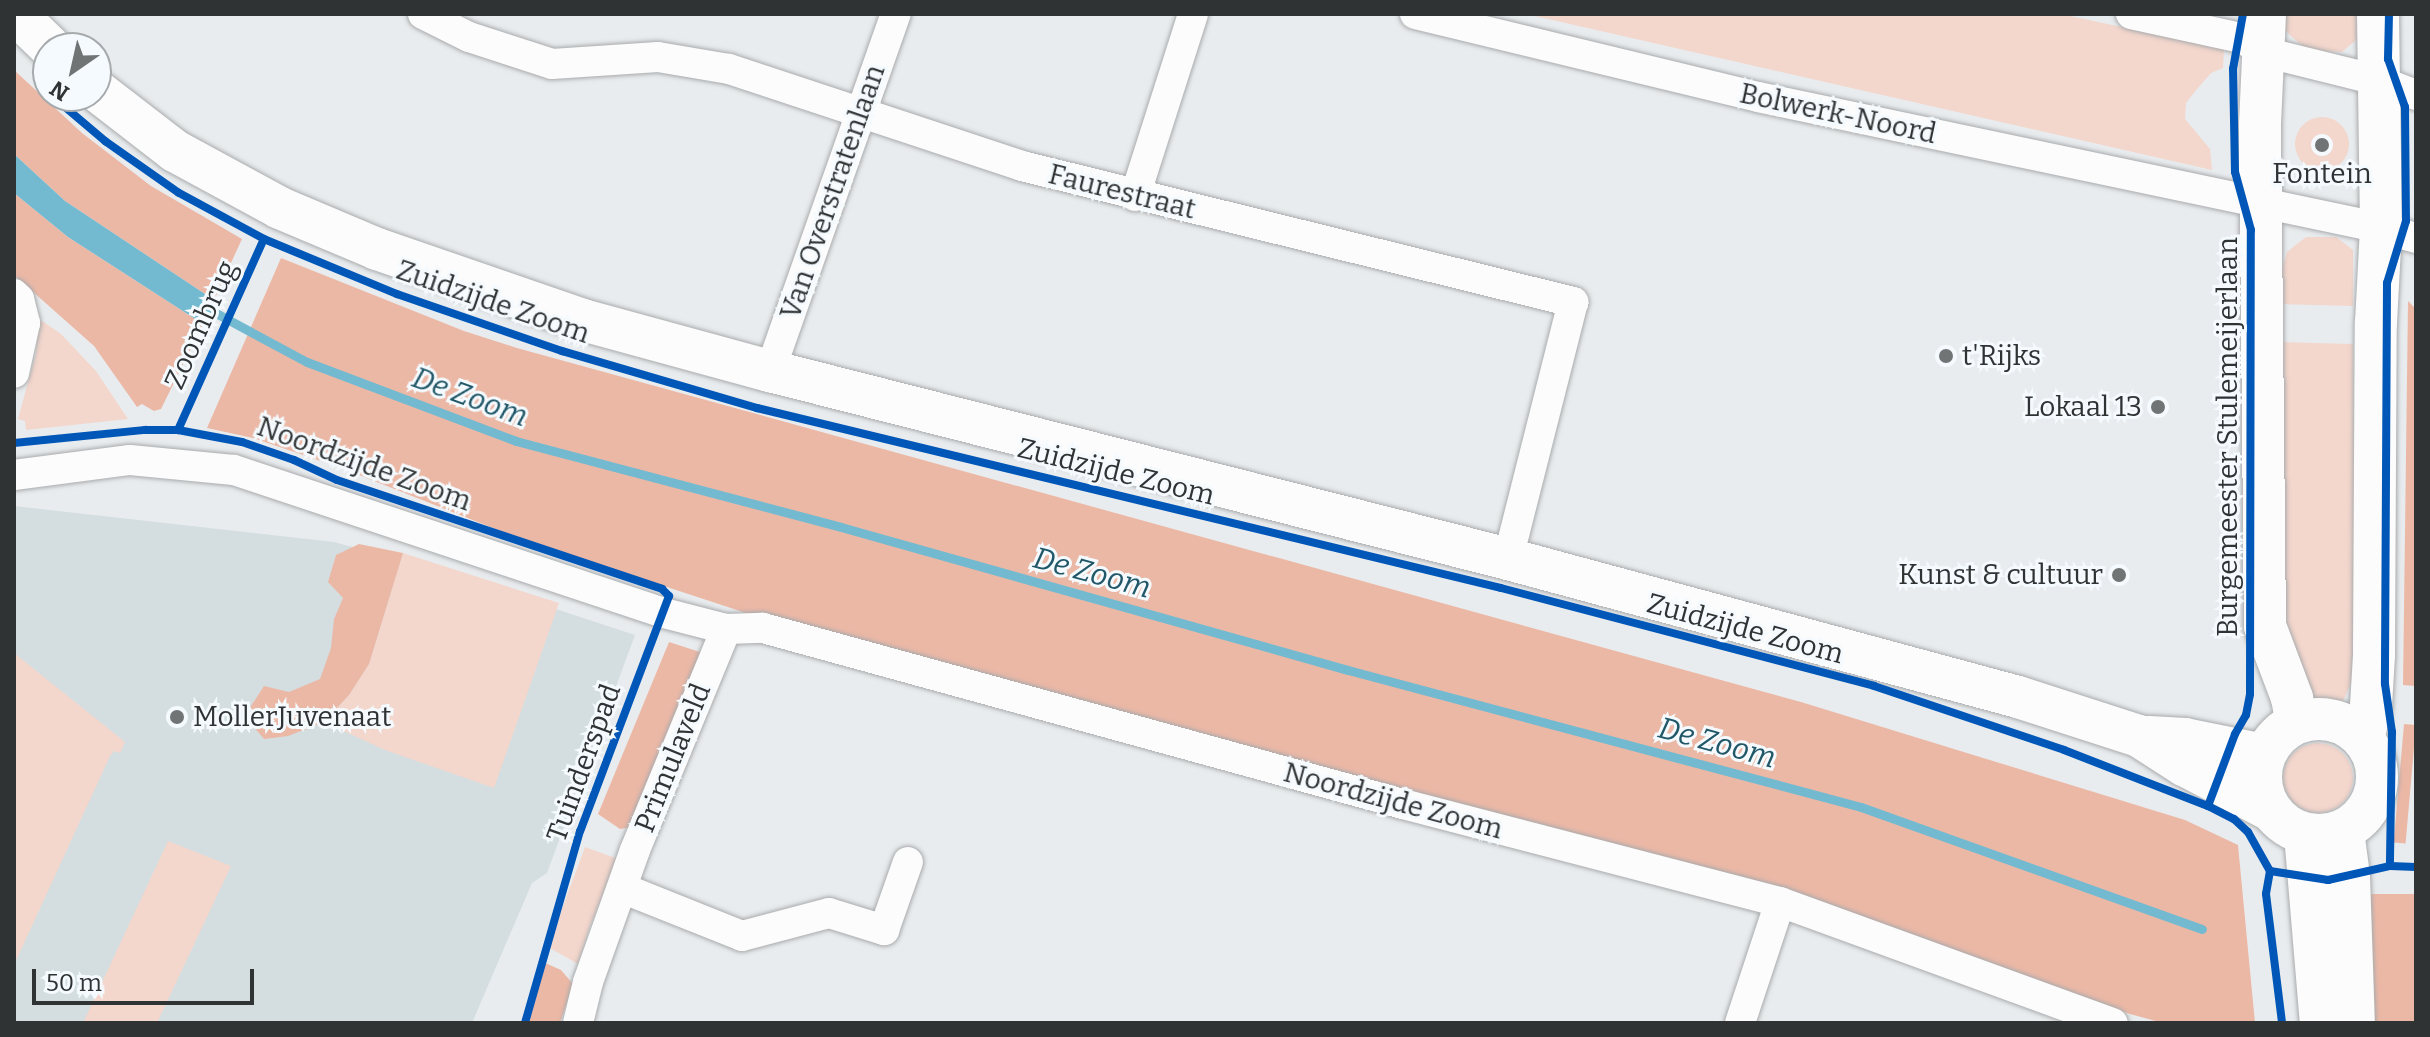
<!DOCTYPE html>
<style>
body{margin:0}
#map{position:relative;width:2430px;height:1037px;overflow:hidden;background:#e9ecee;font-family:Bitter,serif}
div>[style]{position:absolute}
.built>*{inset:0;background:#d4dee1}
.green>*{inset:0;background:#f3d6cc}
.round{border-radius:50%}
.forest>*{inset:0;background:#ecb8a6;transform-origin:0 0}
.water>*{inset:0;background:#73bad1}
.stream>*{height:9px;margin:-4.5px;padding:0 4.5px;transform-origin:4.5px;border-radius:4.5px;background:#73bad1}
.roads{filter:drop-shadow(0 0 2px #a9abad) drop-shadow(0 0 2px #a9abad)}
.minor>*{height:30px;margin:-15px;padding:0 15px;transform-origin:15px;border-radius:15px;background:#fcfcfc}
.secondary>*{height:42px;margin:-21px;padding:0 21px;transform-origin:21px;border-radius:21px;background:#fcfcfc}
.secondary>.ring{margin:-21px;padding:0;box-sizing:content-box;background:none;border:42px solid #fcfcfc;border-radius:50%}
.cycleway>*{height:8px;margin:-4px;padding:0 4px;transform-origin:4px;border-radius:4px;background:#0057b8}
.dots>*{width:22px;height:22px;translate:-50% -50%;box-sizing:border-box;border:4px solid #f4fafd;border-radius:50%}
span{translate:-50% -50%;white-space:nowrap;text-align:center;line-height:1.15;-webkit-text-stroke:6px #f4fafd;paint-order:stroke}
.street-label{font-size:28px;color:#303334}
.poi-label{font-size:28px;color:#303334}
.left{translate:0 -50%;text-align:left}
.right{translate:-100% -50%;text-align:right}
.water-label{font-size:30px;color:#215768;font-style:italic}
.frame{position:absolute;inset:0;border:16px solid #303334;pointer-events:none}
.north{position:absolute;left:32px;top:32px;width:80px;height:80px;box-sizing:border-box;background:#f4fafd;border:2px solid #a6aaad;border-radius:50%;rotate:214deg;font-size:22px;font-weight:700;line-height:32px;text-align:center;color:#303334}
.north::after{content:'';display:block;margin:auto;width:28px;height:36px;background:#717475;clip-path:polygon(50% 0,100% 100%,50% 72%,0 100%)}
.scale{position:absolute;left:32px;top:969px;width:222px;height:36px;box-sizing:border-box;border:4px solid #303334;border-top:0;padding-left:10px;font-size:24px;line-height:28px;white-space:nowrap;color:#303334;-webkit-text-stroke:6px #f4fafd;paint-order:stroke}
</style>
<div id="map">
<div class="built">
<div style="clip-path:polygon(14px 506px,334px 542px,434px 569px,635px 635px,547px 873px,532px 883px,472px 1023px,14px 1023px)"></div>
</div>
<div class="green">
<div style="clip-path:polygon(1526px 14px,2061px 14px,2224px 49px,2223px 68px,2211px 73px,2197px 89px,2186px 103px,2185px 119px,2210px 149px,2212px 170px)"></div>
<div style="clip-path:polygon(2272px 14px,2370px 14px,2370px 28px,2342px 52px,2307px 50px,2272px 19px)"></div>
<div class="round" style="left:2295px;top:117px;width:54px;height:54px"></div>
<div style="clip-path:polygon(2306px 237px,2336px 237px,2353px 250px,2353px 306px,2280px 304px,2280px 277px,2287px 252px)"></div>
<div style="clip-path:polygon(42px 321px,61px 334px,96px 371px,128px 419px,26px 430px,25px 421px,18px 419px,36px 353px,39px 322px)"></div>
<div style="clip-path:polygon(2280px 342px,2353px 344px,2355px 674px,2340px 708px,2315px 705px,2288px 647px,2279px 493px)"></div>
<div style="clip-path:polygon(403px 553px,559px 603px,494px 788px,385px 750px,324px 722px,349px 695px,369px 664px)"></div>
<div style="clip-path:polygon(14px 653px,125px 742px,120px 753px,114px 751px,110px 756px,14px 965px)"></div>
<div class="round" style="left:2283px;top:743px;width:70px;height:70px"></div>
<div style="clip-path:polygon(168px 841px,231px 866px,157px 1023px,83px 1023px)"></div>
<div style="clip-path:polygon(585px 847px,618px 859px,590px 926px,578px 964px,548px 947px)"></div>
</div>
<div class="forest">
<div style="clip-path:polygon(14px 70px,82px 133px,151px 186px,242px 239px,214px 300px,65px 201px,14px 154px)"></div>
<div style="clip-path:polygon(14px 193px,68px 237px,203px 324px,161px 409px,154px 411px,142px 404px,137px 407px,94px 346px,14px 275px)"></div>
<div style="clip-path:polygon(281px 258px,464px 331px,517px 348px,1801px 702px,2185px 820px,2238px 845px,2255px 1023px,2163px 1023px,2130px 1014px,1796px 893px,1439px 804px,749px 614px,518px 538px,344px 469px,253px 438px,207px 428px)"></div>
<div style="clip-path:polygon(2408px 301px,2416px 309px,2416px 686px,2403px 685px)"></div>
<div style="clip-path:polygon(359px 544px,403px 553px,369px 664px,349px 695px,324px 722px,288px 736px,264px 739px,252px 725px,251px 706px,264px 686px,289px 692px,320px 679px,331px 648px,334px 619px,343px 598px,328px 582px,336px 555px)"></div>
<div style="clip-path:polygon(669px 642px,706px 654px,632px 827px,620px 829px,598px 814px)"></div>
<div style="left:2404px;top:724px;width:12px;height:119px;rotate:5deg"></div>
<div style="left:2416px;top:894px;width:129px;height:50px;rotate:90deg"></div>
<div style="clip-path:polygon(543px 962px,561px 970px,573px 984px,560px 1023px,523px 1023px)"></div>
</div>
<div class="water">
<div style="clip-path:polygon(14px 154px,65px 201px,214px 300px,203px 324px,68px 237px,14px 193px)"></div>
</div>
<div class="stream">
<div style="left:201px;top:305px;width:120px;rotate:28.3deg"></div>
<div style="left:307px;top:362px;width:223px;rotate:20.7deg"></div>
<div style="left:516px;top:441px;width:336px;rotate:14.8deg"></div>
<div style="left:841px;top:527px;width:527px;rotate:15.75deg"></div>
<div style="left:1348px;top:670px;width:531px;rotate:14.95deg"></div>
<div style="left:1861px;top:807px;width:362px;rotate:19.7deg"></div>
</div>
<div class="roads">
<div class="minor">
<div style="left:423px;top:14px;width:51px;rotate:26.6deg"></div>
<div style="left:469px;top:37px;width:87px;rotate:18deg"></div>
<div style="left:552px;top:64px;width:106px;rotate:-3.8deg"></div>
<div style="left:658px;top:57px;width:72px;rotate:9.6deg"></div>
<div style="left:729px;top:69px;width:309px;rotate:18.3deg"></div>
<div style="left:1022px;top:166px;width:568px;rotate:13.86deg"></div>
<div style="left:1573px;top:302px;width:265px;rotate:104.2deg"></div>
<div style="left:1415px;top:14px;width:353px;rotate:13.6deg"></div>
<div style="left:1758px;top:97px;width:637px;rotate:11.87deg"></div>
<div style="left:2381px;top:228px;width:36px;rotate:16deg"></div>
<div style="left:2131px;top:14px;width:113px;rotate:12.3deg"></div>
<div style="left:2241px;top:38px;width:27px;rotate:31deg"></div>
<div style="left:2264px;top:52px;width:116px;rotate:13.9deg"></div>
<div style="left:2377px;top:80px;width:42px;rotate:21deg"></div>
<div style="left:1135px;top:196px;width:191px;rotate:-72.3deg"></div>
<div style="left:14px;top:294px;width:7px;rotate:45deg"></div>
<div style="left:19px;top:299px;width:25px;rotate:76deg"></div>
<div style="left:25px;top:323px;width:51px;rotate:102.4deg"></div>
<div style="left:770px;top:371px;width:379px;rotate:-70.6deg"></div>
<div style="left:14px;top:475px;width:117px;rotate:-7.4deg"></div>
<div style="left:130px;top:460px;width:104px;rotate:5.5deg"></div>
<div style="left:234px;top:470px;width:453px;rotate:18.4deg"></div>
<div style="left:664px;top:613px;width:64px;rotate:14.5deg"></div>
<div style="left:726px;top:629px;width:37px;rotate:-2deg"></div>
<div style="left:763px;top:628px;width:664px;rotate:15.38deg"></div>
<div style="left:1403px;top:804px;width:390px;rotate:14.6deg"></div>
<div style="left:1780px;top:902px;width:354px;rotate:20deg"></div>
<div style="left:622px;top:888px;width:129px;rotate:21.8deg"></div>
<div style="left:742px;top:936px;width:90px;rotate:-14.8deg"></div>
<div style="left:829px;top:913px;width:58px;rotate:17.2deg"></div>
<div style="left:884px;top:930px;width:72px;rotate:-70.6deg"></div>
<div style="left:578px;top:1023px;width:42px;rotate:-76.3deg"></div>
<div style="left:588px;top:982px;width:140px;rotate:-70.4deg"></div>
<div style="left:635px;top:850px;width:239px;rotate:-67.6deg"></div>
<div style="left:1740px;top:1023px;width:127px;rotate:-71.7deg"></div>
</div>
<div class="secondary">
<div style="left:16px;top:14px;width:49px;rotate:44.2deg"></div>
<div style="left:2265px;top:14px;width:111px;rotate:92.6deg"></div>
<div style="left:2260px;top:125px;width:501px;rotate:89.43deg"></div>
<div style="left:2265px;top:626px;width:77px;rotate:69.4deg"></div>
<div style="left:2292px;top:698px;width:25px;rotate:79deg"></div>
<div style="left:96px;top:90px;width:100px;rotate:37.7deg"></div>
<div style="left:175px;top:151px;width:119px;rotate:28.5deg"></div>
<div style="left:280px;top:208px;width:105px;rotate:22.9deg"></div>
<div style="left:377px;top:249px;width:218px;rotate:19deg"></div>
<div style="left:583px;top:320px;width:194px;rotate:15.3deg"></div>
<div style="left:770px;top:371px;width:762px;rotate:14.29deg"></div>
<div style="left:1508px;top:559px;width:528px;rotate:15.14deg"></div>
<div style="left:2018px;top:697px;width:127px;rotate:17.9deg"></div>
<div style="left:2139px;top:736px;width:54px;rotate:32.8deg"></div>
<div style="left:2184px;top:765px;width:97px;rotate:27.6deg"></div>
<div class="ring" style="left:2261px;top:719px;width:74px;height:74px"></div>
<div style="left:2149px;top:737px;width:36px;rotate:3deg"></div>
<div style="left:2185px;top:739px;width:81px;rotate:11.4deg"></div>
<div style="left:2363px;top:739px;width:34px;rotate:-76deg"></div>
<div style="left:2371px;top:706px;width:51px;rotate:-86.6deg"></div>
<div style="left:2374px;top:655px;width:332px;rotate:-89.7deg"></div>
<div style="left:2376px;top:323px;width:95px;rotate:-87deg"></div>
<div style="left:2381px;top:228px;width:214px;rotate:-90.8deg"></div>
<div style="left:2343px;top:831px;width:45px;rotate:82.4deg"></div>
<div style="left:2349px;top:876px;width:147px;rotate:88.1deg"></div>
<div style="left:2305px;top:834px;width:190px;rotate:85.2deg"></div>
</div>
</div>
<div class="cycleway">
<div style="left:2389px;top:14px;width:45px;rotate:91.3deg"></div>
<div style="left:2388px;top:59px;width:51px;rotate:70.5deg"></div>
<div style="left:2405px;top:107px;width:114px;rotate:89.5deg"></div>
<div style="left:2406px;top:221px;width:65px;rotate:107deg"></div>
<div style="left:2387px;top:283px;width:401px;rotate:90.3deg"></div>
<div style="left:2385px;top:684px;width:49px;rotate:81.7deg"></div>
<div style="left:2392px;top:732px;width:134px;rotate:90.9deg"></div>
<div style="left:52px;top:96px;width:70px;rotate:40.3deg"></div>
<div style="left:105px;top:141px;width:90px;rotate:35.1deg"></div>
<div style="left:179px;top:193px;width:97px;rotate:28.4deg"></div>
<div style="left:264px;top:239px;width:144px;rotate:22.5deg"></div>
<div style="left:397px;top:294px;width:175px;rotate:19.1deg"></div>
<div style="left:562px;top:351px;width:203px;rotate:16.3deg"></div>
<div style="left:757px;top:408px;width:765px;rotate:13.6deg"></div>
<div style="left:1501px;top:588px;width:386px;rotate:14.7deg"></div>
<div style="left:1874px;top:686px;width:200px;rotate:18.6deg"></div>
<div style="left:2064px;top:750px;width:155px;rotate:21.3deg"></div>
<div style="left:2208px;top:806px;width:29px;rotate:27deg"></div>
<div style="left:2234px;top:819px;width:19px;rotate:43deg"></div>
<div style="left:2248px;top:832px;width:45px;rotate:60.6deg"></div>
<div style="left:2270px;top:871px;width:23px;rotate:100deg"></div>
<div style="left:2266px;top:894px;width:130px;rotate:82.9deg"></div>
<div style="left:178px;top:430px;width:209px;rotate:-65.8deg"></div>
<div style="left:14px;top:443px;width:132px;rotate:-5.7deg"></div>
<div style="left:145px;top:430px;width:33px"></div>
<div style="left:178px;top:430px;width:65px;rotate:10.6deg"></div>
<div style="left:242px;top:442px;width:55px;rotate:19.1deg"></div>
<div style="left:294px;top:460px;width:47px;rotate:24.9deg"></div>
<div style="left:337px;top:480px;width:343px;rotate:18.5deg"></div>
<div style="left:662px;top:589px;width:10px;rotate:45deg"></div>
<div style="left:669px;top:596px;width:251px;rotate:110.7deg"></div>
<div style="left:580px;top:831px;width:200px;rotate:106deg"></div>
<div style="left:2208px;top:806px;width:77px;rotate:-69.4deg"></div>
<div style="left:2235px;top:734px;width:22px;rotate:-60deg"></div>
<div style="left:2246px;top:715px;width:21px;rotate:-79deg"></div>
<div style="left:2250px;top:694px;width:464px;rotate:-89.9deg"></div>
<div style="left:2251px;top:230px;width:60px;rotate:-105.4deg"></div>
<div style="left:2235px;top:172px;width:103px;rotate:-91.1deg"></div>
<div style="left:2233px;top:69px;width:56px;rotate:-79.7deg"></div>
<div style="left:2270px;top:871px;width:59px;rotate:8.8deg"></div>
<div style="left:2328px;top:880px;width:64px;rotate:-12.7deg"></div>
<div style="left:2390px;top:866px;width:26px;rotate:2deg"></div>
</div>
<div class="dots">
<div style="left:2322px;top:145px;background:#717475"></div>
<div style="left:1946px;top:356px;background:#717475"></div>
<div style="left:2158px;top:407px;background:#717475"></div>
<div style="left:2119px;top:575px;background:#717475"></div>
<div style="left:177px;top:717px;background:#717475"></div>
</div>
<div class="street-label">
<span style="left:1838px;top:114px;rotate:12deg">Bolwerk-Noord</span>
<span style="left:833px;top:192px;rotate:-71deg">Van Overstratenlaan</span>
<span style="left:1122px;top:192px;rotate:14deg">Faurestraat</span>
<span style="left:493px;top:302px;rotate:19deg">Zuidzijde Zoom</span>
<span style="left:201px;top:325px;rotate:-66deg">Zoombrug</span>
<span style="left:2228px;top:437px;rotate:-90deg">Burgemeester Stulemeijerlaan</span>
<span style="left:364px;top:464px;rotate:20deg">Noordzijde Zoom</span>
<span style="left:1116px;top:472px;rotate:14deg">Zuidzijde Zoom</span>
<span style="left:1745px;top:629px;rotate:15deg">Zuidzijde Zoom</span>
<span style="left:673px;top:758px;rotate:-68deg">Primulaveld</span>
<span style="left:584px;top:763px;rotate:-70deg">Tuinderspad</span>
<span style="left:1393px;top:801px;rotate:15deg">Noordzijde Zoom</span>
</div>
<div class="poi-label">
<span style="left:2322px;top:174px">Fontein</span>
<span class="left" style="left:1962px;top:356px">t'Rijks</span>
<span class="right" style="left:2142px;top:407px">Lokaal 13</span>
<span class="right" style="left:2103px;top:575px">Kunst &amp; cultuur</span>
<span class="left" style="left:193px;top:717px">MollerJuvenaat</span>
</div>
<div class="water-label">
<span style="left:470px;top:397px;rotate:20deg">De Zoom</span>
<span style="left:1092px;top:573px;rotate:15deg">De Zoom</span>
<span style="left:1717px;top:743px;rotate:15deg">De Zoom</span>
</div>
<div class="frame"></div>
<div class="north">N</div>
<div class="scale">50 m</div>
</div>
